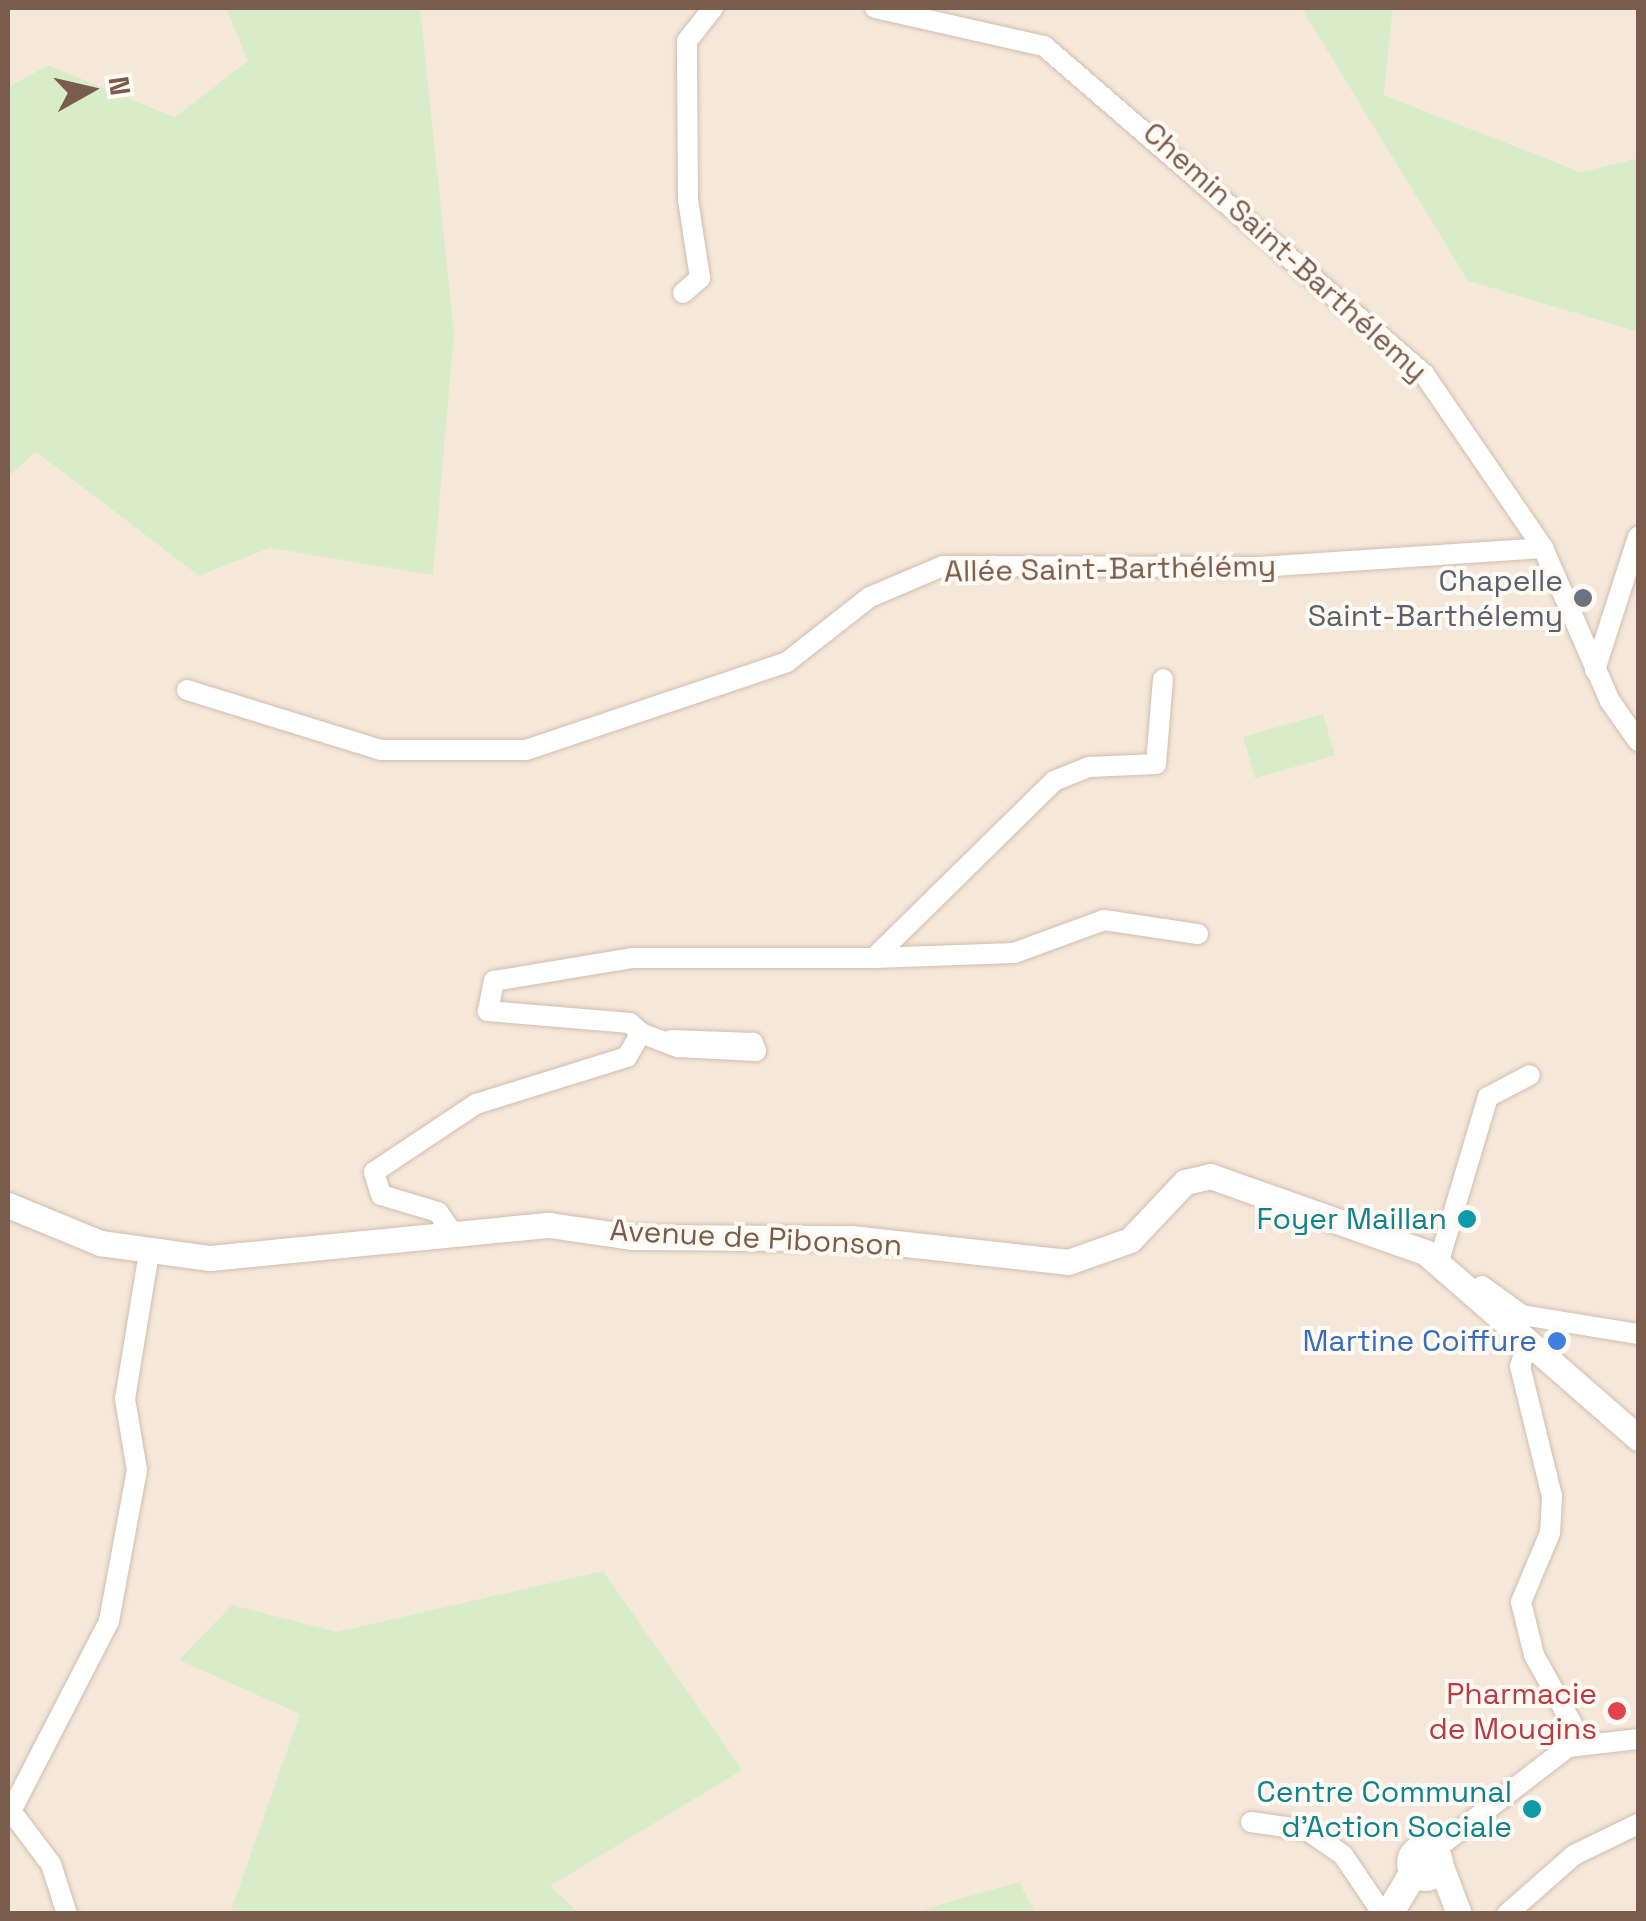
<!DOCTYPE html>
<meta charset="utf-8">
<style>
body{margin:0}
#map{position:relative;width:1646px;height:1921px;overflow:hidden;background:#fdf6ec;font-family:"Space Grotesk",sans-serif}
div>[style]{position:absolute}
.residential>*{inset:0;background:#f5e8da}
.green>*{inset:0;background:#d8ecc9;transform-origin:0 0}
.roads{filter:drop-shadow(0 0 2px #d1beb0) drop-shadow(0 0 2px #d1beb0)}
.minor>*{height:20px;margin:-10px;padding:0 10px;transform-origin:10px;border-radius:10px;background:#fff}
.tertiary>*{height:25px;margin:-12.5px;padding:0 12.5px;transform-origin:12.5px;border-radius:12.5px;background:#fff}
.secondary>*{height:28px;margin:-14px;padding:0 14px;transform-origin:14px;border-radius:14px;background:#fff}
.secondary>.ring{margin:-14px;padding:0;box-sizing:content-box;background:none;border:28px solid #fff;border-radius:50%}
.dots>*{width:28px;height:28px;translate:-50% -50%;box-sizing:border-box;border:5px solid #fffaf3;border-radius:50%}
span{translate:-50% -50%;white-space:nowrap;text-align:center;line-height:1.15;-webkit-text-stroke:8px #fffaf3;paint-order:stroke}
.street-label{font-size:30px;color:#7a5c4d}
.worship-label{font-size:30px;color:#5b616d}
.right{translate:-100% -50%;text-align:right}
.culture-label{font-size:30px;color:#0d838f}
.shop-label{font-size:30px;color:#366cbe}
.health-label{font-size:30px;color:#be3a42}
.frame{position:absolute;inset:0;border:10px solid #7a5c4d;pointer-events:none}
.north{position:absolute;left:40px;top:40px;width:100px;height:100px;-webkit-text-stroke:8px #fffaf3;paint-order:stroke;rotate:82deg;font-size:28px;font-weight:700;line-height:40px;text-align:center;color:#7a5c4d}
.north::after{content:'';display:block;margin:auto;width:35px;height:45px;background:#7a5c4d;clip-path:polygon(50% 0,100% 100%,50% 72%,0 100%)}
</style>
<div id="map">
<div class="residential">
<div style="clip-path:polygon(8px 8px,226px 8px,249px 61px,175px 117px,48px 65px,8px 87px)"></div>
<div style="clip-path:polygon(420px 8px,1301px 8px,1468px 281px,1638px 332px,1638px 1913px,8px 1914px,8px 477px,36px 452px,199px 576px,270px 548px,432px 574px)"></div>
<div style="clip-path:polygon(1393px 8px,1638px 8px,1638px 158px,1581px 172px,1384px 95px)"></div>
</div>
<div class="green">
<div style="clip-path:polygon(226px 8px,420px 8px,454px 333px,433px 575px,270px 548px,199px 576px,36px 452px,8px 477px,8px 87px,48px 65px,175px 117px,248px 61px)"></div>
<div style="clip-path:polygon(1301px 8px,1393px 8px,1384px 95px,1581px 172px,1638px 158px,1638px 332px,1468px 281px)"></div>
<div style="left:1323px;top:714px;width:43px;height:83px;rotate:74deg"></div>
<div style="clip-path:polygon(603px 1571px,742px 1770px,550px 1886px,579px 1913px,230px 1913px,300px 1714px,179px 1660px,232px 1605px,337px 1632px)"></div>
<div style="clip-path:polygon(1019px 1882px,1035px 1913px,911px 1913px)"></div>
</div>
<div class="roads">
<div class="minor">
<div style="left:875px;top:8px;width:173px;rotate:12.7deg"></div>
<div style="left:1044px;top:46px;width:502px;rotate:40.8deg"></div>
<div style="left:1424px;top:374px;width:211px;rotate:55.6deg"></div>
<div style="left:1543px;top:548px;width:167px;rotate:66.4deg"></div>
<div style="left:1610px;top:701px;width:49px;rotate:55deg"></div>
<div style="left:683px;top:293px;width:23px;rotate:-41deg"></div>
<div style="left:700px;top:278px;width:79px;rotate:-98.7deg"></div>
<div style="left:688px;top:200px;width:159px;rotate:-90.4deg"></div>
<div style="left:687px;top:41px;width:42px;rotate:-51.8deg"></div>
<div style="left:1595px;top:670px;width:140px;rotate:-72.1deg"></div>
<div style="left:187px;top:690px;width:203px;rotate:17.2deg"></div>
<div style="left:381px;top:750px;width:145px"></div>
<div style="left:526px;top:750px;width:275px;rotate:-18.6deg"></div>
<div style="left:787px;top:662px;width:105px;rotate:-38.1deg"></div>
<div style="left:870px;top:597px;width:79px;rotate:-23deg"></div>
<div style="left:943px;top:566px;width:316px;rotate:0.2deg"></div>
<div style="left:1259px;top:567px;width:285px;rotate:-3.8deg"></div>
<div style="left:874px;top:958px;width:140px;rotate:-2deg"></div>
<div style="left:1014px;top:953px;width:96px;rotate:-20.1deg"></div>
<div style="left:1104px;top:920px;width:95px;rotate:8.5deg"></div>
<div style="left:641px;top:1033px;width:40px;rotate:21deg"></div>
<div style="left:678px;top:1047px;width:78px;rotate:2.9deg"></div>
<div style="left:756px;top:1051px;width:9px;rotate:-111deg"></div>
<div style="left:753px;top:1043px;width:82px;rotate:-177.9deg"></div>
<div style="left:454px;top:1235px;width:28px;rotate:-125deg"></div>
<div style="left:438px;top:1212px;width:59px;rotate:-163.4deg"></div>
<div style="left:381px;top:1195px;width:24px;rotate:-107deg"></div>
<div style="left:374px;top:1172px;width:123px;rotate:-33.7deg"></div>
<div style="left:476px;top:1104px;width:158px;rotate:-17.3deg"></div>
<div style="left:627px;top:1057px;width:28px;rotate:-60deg"></div>
<div style="left:641px;top:1033px;width:15px;rotate:-138deg"></div>
<div style="left:630px;top:1023px;width:143px;rotate:-175.2deg"></div>
<div style="left:488px;top:1011px;width:31px;rotate:-79deg"></div>
<div style="left:494px;top:981px;width:141px;rotate:-9.4deg"></div>
<div style="left:633px;top:958px;width:241px"></div>
<div style="left:874px;top:958px;width:252px;rotate:-44.5deg"></div>
<div style="left:1054px;top:781px;width:38px;rotate:-22deg"></div>
<div style="left:1089px;top:767px;width:67px;rotate:-2.6deg"></div>
<div style="left:1156px;top:764px;width:85px;rotate:-85.3deg"></div>
<div style="left:1439px;top:1261px;width:171px;rotate:-73.4deg"></div>
<div style="left:1488px;top:1097px;width:47px;rotate:-27.6deg"></div>
<div style="left:1482px;top:1286px;width:49px;rotate:35.9deg"></div>
<div style="left:1522px;top:1315px;width:118px;rotate:9.3deg"></div>
<div style="left:1528px;top:1342px;width:25px;rotate:108deg"></div>
<div style="left:1520px;top:1366px;width:134px;rotate:76.2deg"></div>
<div style="left:1552px;top:1496px;width:37px;rotate:93deg"></div>
<div style="left:1550px;top:1533px;width:75px;rotate:112.8deg"></div>
<div style="left:1521px;top:1602px;width:55px;rotate:76.2deg"></div>
<div style="left:1534px;top:1655px;width:99px;rotate:61.1deg"></div>
<div style="left:11px;top:1811px;width:66px;rotate:53deg"></div>
<div style="left:51px;top:1864px;width:52px;rotate:72.3deg"></div>
<div style="left:8px;top:1817px;width:220px;rotate:-62.7deg"></div>
<div style="left:109px;top:1621px;width:154px;rotate:-79.5deg"></div>
<div style="left:137px;top:1470px;width:72px;rotate:-99.6deg"></div>
<div style="left:125px;top:1399px;width:149px;rotate:-80.7deg"></div>
<div style="left:1251px;top:1822px;width:57px;rotate:8.1deg"></div>
<div style="left:1307px;top:1830px;width:44px;rotate:34.8deg"></div>
<div style="left:1343px;top:1855px;width:71px;rotate:55.9deg"></div>
<div style="left:1433px;top:1851px;width:170px;rotate:-37.6deg"></div>
<div style="left:1568px;top:1747px;width:70px;rotate:-6.5deg"></div>
<div style="left:1507px;top:1914px;width:89px;rotate:-41.4deg"></div>
<div style="left:1574px;top:1855px;width:71px;rotate:-25.8deg"></div>
</div>
<div class="tertiary">
<div style="left:8px;top:1205px;width:100px;rotate:22.4deg"></div>
<div style="left:100px;top:1243px;width:111px;rotate:7.8deg"></div>
<div style="left:210px;top:1258px;width:341px;rotate:-5.6deg"></div>
<div style="left:549px;top:1225px;width:83px;rotate:8.3deg"></div>
<div style="left:631px;top:1237px;width:220px;rotate:0.3deg"></div>
<div style="left:851px;top:1238px;width:218px;rotate:6.3deg"></div>
<div style="left:1068px;top:1262px;width:66px;rotate:-19.5deg"></div>
<div style="left:1130px;top:1240px;width:80px;rotate:-46.5deg"></div>
<div style="left:1185px;top:1182px;width:26px;rotate:-13deg"></div>
<div style="left:1210px;top:1176px;width:228px;rotate:19.5deg"></div>
<div style="left:1425px;top:1252px;width:283px;rotate:41.1deg"></div>
<div style="left:1439px;top:1861px;width:57px;rotate:69.3deg"></div>
</div>
<div class="secondary">
<div class="ring" style="left:1411px;top:1849px;width:0;height:0"></div>
<div style="left:1389px;top:1914px;width:49px;rotate:-59.2deg"></div>
</div>
</div>
<div class="dots">
<div style="left:1583px;top:598px;background:#6b7280"></div>
<div style="left:1467px;top:1219px;background:#0f9aa8"></div>
<div style="left:1557px;top:1341px;background:#3f7fe0"></div>
<div style="left:1617px;top:1711px;background:#e0444e"></div>
<div style="left:1532px;top:1809px;background:#0f9aa8"></div>
</div>
<div class="street-label">
<span style="left:1285px;top:252px;rotate:42deg">Chemin Saint-Barthélemy</span>
<span style="left:1110px;top:569px;rotate:-1deg">Allée Saint-Barthélémy</span>
<span style="left:756px;top:1238px;rotate:3deg">Avenue de Pibonson</span>
</div>
<div class="worship-label">
<span class="right" style="left:1563px;top:598px">Chapelle<br>Saint-Barthélemy</span>
</div>
<div class="culture-label">
<span class="right" style="left:1447px;top:1219px">Foyer Maillan</span>
<span class="right" style="left:1512px;top:1809px">Centre Communal<br>d'Action Sociale</span>
</div>
<div class="shop-label">
<span class="right" style="left:1537px;top:1341px">Martine Coiffure</span>
</div>
<div class="health-label">
<span class="right" style="left:1597px;top:1711px">Pharmacie<br>de Mougins</span>
</div>
<div class="frame"></div>
<div class="north">N</div>
</div>
